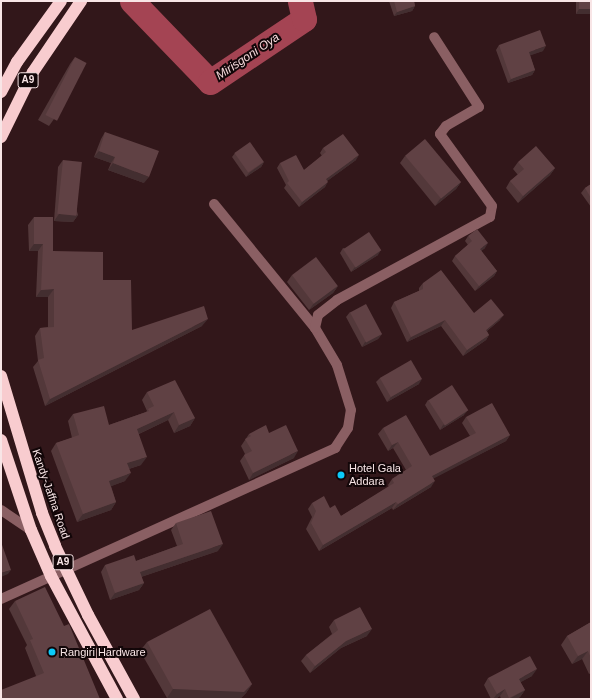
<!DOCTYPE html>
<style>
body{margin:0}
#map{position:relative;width:592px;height:700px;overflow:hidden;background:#32171a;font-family:Helvetica,sans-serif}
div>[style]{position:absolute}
.river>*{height:25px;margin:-12.5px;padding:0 12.5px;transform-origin:12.5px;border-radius:12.5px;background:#a44453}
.minor>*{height:10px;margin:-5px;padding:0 5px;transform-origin:5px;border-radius:5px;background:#8a5f63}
.highway>*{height:12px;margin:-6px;padding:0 6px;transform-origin:6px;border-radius:6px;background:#f8cccf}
.wall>*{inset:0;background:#53383a;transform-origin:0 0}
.shaded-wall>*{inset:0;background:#432e30}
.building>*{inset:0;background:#604144;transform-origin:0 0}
.dots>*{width:11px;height:11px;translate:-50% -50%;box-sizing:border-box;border:2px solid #120608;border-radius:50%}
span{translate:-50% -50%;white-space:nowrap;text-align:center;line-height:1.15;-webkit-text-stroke:4px #120608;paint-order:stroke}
.shield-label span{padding:1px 3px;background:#120608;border:1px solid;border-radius:3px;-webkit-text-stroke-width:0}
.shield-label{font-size:10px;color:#f8e5e6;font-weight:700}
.poi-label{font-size:11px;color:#f8e5e6}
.left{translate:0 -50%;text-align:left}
.street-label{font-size:11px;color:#f8e5e6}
.water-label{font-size:12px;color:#f5d9db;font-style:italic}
.frame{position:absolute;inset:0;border:2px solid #f8e5e6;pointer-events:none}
</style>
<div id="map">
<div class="river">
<div style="left:132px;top:1px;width:112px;rotate:46.1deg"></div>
<div style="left:210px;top:82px;width:113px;rotate:-33.8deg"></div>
<div style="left:304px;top:19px;width:18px;rotate:-103deg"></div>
</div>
<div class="minor">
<div style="left:214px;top:204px;width:160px;rotate:50.8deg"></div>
<div style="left:1px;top:510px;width:36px;rotate:34deg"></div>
<div style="left:1px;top:599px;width:367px;rotate:-24.3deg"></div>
<div style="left:335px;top:448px;width:24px;rotate:-57deg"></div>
<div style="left:348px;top:428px;width:18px;rotate:-81deg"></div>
<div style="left:351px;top:410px;width:47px;rotate:-107.3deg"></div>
<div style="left:337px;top:365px;width:43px;rotate:-120.7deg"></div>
<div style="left:315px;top:328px;width:13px;rotate:-77deg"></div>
<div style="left:318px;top:315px;width:24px;rotate:-38deg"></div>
<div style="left:337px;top:300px;width:174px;rotate:-28.5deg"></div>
<div style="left:490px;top:217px;width:11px;rotate:-80deg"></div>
<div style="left:492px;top:206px;width:89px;rotate:-125.8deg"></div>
<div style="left:440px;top:134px;width:10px;rotate:-53deg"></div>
<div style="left:446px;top:126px;width:38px;rotate:-30deg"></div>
<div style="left:479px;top:107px;width:83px;rotate:-122.7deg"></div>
</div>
<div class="highway">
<div style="left:1px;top:92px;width:34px;rotate:-62deg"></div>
<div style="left:17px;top:62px;width:75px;rotate:-54.2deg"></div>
<div style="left:1px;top:137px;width:72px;rotate:-63.8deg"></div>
<div style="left:33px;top:72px;width:86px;rotate:-55.9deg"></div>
<div style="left:1px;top:376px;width:143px;rotate:73.3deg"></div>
<div style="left:42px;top:513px;width:35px;rotate:68deg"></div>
<div style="left:55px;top:546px;width:76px;rotate:64.4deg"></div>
<div style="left:88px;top:615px;width:96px;rotate:61.3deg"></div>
<div style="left:1px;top:440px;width:95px;rotate:71.6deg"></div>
<div style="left:31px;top:530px;width:50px;rotate:66.5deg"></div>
<div style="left:51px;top:576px;width:140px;rotate:61.8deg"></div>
</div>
<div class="wall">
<div style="clip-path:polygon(389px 1px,414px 1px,415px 6px,412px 11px,394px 16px)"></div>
<div style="left:576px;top:1px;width:15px;height:13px"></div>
<div style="clip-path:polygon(499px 45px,543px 51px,530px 55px,535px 70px,532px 75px,508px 83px,496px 50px)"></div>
<div style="clip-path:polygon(75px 57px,54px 119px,49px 126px,38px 120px,70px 64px)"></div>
<div style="clip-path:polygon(105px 132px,144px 183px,108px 170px,111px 163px,94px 157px,101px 139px)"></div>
<div style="clip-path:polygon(323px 148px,356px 160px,327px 181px,325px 187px,299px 207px,284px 188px,286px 185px,277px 168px,280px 163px,304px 170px,322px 156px,320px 153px)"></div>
<div style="clip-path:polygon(235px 153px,264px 162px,261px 167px,246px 177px,232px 157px)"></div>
<div style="clip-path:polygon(405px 156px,461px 182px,456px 189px,435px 206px,400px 163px)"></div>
<div style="clip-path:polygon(63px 160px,78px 215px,73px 222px,54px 221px,58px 167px)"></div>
<div style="clip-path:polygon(518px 162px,555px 168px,550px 175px,518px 203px,506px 188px,510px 181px,518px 175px,513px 169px)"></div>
<div style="clip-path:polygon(591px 184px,591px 207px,581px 193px,585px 188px)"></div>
<div style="clip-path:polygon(34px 217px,53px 251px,103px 280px,132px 330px,202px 326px,45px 406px,33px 367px,38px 361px,35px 336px,40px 328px,48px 327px,48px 297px,36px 297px,38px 251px,29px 251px,28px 225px)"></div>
<div style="clip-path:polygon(468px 236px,485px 248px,481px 251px,497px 271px,494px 276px,475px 291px,452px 261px,455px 256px,468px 245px,465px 241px)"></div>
<div style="clip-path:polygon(343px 248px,378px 255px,351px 272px,340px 253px)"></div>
<div style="clip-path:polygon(292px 275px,338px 286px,333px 293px,309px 310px,287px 282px)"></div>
<div style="clip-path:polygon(423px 283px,474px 313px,500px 320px,487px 331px,489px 335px,486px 340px,463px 356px,441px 326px,407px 342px,391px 308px,394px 302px,419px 291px,419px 288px)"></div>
<div style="clip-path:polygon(350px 312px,382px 334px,378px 339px,362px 347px,346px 317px)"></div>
<div style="clip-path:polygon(380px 378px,419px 384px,387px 402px,376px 382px)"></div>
<div style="clip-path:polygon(147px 392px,195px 418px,190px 426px,174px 433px,168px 420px,139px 434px,141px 465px,129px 469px,125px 481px,111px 486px,116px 502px,111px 510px,77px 522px,51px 451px,56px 443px,72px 438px,68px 421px,73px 414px,109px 425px,146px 412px,147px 411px,142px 400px)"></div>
<div style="clip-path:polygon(428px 400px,464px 415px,440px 430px,425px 405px)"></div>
<div style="clip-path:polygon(466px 417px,510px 435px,506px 441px,433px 478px,431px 487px,393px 510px,392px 508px,319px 551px,306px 529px,312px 517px,308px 509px,312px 503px,330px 508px,341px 516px,389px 487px,388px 485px,392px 479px,406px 470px,393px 448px,388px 451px,378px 434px,383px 428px,430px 456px,470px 436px,462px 423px)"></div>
<div style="clip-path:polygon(269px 433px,294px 458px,249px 480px,240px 461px,245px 454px,241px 446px,249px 434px)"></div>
<div style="clip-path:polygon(176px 523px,218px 551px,141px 577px,144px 583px,139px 590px,110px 600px,101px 572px,105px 565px,136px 561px,177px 546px,171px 530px)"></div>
<div style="clip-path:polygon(15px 601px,100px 699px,36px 676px,25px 648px,27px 645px,9px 609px)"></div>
<div style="clip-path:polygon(334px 620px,367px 636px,341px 648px,310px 673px,301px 661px,306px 655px,332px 634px,329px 627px)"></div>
<div style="clip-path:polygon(591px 622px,591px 673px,589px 674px,582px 659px,572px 664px,561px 645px,567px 636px)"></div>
<div style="clip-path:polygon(147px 642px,252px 684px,246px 693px,240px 699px,193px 699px,167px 698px,140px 651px)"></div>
<div style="clip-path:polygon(532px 676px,520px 682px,525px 690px,520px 697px,516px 699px,501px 699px,500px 696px,495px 699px,491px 699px,484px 685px,488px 678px)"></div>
</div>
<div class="shaded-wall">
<div style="clip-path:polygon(415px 6px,412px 11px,394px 16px,397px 12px)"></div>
<div style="clip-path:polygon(579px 9px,591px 9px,591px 14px,576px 14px)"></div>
<div style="clip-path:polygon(546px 46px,543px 51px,526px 57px,529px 52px)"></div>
<div style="clip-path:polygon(535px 70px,532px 75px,508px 83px,511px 79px)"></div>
<div style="clip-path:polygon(99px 151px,115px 157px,111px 163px,94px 157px)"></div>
<div style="clip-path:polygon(359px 155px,356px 160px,323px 184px,326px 179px)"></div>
<div style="clip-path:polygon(264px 162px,261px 167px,246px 177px,249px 173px)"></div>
<div style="clip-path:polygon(113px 163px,149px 177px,144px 183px,108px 170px)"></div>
<div style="clip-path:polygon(555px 168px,550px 175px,518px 203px,523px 196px)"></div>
<div style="clip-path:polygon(328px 182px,325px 187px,299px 207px,302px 202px)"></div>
<div style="clip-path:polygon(461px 182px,456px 189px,435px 206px,440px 199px)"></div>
<div style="clip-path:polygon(59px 214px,78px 215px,73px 222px,54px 221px)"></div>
<div style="clip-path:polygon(488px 243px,485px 248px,477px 254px,480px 249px)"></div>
<div style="clip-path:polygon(34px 244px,43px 244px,38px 251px,29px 251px)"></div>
<div style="clip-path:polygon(381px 250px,378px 255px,351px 272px,355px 267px)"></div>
<div style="clip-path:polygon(497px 271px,494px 276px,475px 291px,479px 286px)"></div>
<div style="clip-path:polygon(338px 286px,333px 293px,309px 310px,314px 303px)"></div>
<div style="clip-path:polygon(54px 289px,48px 297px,36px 297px,41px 290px)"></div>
<div style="clip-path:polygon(504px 315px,500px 320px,482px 335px,486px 330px)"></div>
<div style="clip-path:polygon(208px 319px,202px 326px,45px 406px,50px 399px)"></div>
<div style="clip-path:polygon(445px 320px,441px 326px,407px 342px,411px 337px)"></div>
<div style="clip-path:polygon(382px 334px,378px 339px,362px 347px,365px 342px)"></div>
<div style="clip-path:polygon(489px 335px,486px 340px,463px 356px,467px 350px)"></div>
<div style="clip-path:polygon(422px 379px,419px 384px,387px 402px,391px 397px)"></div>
<div style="clip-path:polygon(468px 410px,464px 415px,440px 430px,443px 425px)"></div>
<div style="clip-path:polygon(174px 412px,168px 420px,132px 437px,137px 429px)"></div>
<div style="clip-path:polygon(195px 418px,190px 426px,174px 433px,179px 425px)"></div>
<div style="clip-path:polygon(510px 435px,506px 441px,427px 482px,432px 476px)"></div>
<div style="clip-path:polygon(398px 442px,393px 448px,388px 451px,392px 445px)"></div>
<div style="clip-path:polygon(298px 451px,294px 458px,249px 480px,253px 473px)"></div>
<div style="clip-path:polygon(147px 457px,141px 465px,122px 471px,127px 463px)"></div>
<div style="clip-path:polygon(131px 473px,125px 481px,104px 489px,109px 481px)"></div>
<div style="clip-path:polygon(435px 481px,431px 487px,393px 510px,398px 504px)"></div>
<div style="clip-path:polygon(116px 502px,111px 510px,77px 522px,83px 514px)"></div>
<div style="clip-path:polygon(396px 502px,392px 508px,319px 551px,323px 545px)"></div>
<div style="clip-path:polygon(223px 544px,218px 551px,135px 579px,140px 572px)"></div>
<div style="clip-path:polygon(11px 570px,8px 574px,1px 577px,1px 573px)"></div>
<div style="clip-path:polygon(144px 583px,139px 590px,110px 600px,115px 593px)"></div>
<div style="clip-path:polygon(372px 629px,367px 636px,341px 648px,310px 673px,315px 666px,346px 641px)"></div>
<div style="clip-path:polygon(588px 651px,582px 659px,572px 664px,578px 656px)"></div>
<div style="clip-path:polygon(537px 669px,532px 676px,514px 686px,519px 679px)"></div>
<div style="clip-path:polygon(252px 684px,246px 693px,240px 699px,193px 699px,167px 698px,173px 689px)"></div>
<div style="clip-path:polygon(505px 689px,500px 696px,495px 699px,493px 699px,497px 694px)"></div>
<div style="clip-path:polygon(525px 690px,520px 697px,516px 699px,509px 699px)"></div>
</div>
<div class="building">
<div style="clip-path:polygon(394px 1px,414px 1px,415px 6px,397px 12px)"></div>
<div style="left:579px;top:1px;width:12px;height:8px"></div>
<div style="clip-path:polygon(540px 30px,546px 46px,529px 52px,535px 70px,511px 79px,499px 45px)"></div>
<div style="left:75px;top:57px;width:13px;height:65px;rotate:27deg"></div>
<div style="clip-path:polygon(105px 132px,159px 151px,149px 177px,113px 163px,115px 157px,99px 151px)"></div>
<div style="clip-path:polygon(343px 134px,359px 155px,326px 179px,328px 182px,302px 202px,287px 183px,289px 181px,280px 163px,296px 155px,304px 170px,326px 152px,323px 148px)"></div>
<div style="left:425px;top:139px;width:56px;height:26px;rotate:50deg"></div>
<div style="left:250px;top:142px;width:24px;height:19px;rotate:55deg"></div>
<div style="clip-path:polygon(536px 146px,555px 168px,523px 196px,510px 181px,524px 169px,518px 162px)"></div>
<div style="left:63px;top:160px;width:19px;height:54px;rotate:6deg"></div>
<div style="clip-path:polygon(591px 184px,591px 198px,585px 188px)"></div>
<div style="clip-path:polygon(34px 217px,53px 217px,53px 251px,103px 252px,103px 280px,131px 280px,132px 330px,204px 306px,208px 319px,50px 399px,38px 360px,44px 358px,40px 328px,54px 327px,54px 289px,41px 290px,43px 244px,34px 244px)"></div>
<div style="clip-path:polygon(477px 229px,488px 243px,480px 249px,497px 271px,479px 286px,455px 256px,472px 241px,468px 236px)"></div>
<div style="left:369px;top:232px;width:22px;height:31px;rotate:56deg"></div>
<div style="left:316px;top:257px;width:36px;height:30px;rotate:53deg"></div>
<div style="clip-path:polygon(441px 270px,474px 313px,491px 299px,504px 315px,486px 330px,489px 335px,467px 350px,445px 320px,411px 337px,394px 302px,423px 289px,423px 283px)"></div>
<div style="left:366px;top:304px;width:34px;height:18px;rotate:62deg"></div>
<div style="left:411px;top:360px;width:22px;height:36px;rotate:60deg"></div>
<div style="clip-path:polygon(175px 380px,195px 418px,179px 425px,174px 412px,137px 429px,147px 457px,127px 463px,131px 473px,109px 481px,116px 502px,83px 514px,56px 443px,79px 435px,73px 414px,104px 406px,109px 425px,149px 411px,148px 409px,154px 406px,147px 392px)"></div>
<div style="left:452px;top:385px;width:30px;height:28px;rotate:57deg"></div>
<div style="clip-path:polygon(492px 403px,510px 435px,432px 476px,435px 481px,398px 504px,396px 502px,323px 545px,311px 523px,316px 511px,312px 503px,324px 496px,330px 508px,335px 505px,341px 516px,394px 483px,392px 479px,412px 466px,398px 442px,392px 445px,383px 428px,406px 415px,430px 456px,476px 433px,466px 417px)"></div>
<div style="clip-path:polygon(266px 425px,269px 433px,286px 425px,298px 451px,253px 473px,244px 455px,252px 451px,245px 439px,251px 436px,249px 434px)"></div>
<div style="clip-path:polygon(211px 511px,223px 544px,140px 572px,144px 583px,115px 593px,105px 565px,134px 555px,136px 561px,183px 544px,176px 523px)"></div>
<div style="clip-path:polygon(1px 542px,11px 570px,1px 573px)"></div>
<div style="clip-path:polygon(45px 587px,64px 626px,69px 624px,100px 699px,1px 699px,1px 690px,44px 673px,30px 640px,33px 639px,15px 601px)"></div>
<div style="clip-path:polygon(360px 607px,372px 629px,346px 641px,315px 666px,306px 655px,338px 630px,334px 620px)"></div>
<div style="clip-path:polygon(210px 609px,252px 684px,244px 692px,173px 689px,147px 642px)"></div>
<div style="clip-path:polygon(591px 622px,591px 658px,588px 651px,578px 656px,567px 636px)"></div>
<div style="clip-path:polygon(530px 656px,537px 669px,519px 679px,525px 690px,509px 698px,505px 689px,497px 694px,488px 678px)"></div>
</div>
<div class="dots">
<div style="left:341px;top:475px;background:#0bcafa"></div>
<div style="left:52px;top:652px;background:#0bcafa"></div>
</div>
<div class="shield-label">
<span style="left:28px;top:80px">A9</span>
<span style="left:63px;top:562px">A9</span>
</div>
<div class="poi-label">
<span class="left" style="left:349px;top:475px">Hotel Gala<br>Addara</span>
<span class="left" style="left:60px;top:652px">Rangiri Hardware</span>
</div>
<div class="street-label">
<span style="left:51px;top:494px;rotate:71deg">Kandy-Jaffna Road</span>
</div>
<div class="water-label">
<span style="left:248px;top:57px;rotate:-34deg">Mirisgoni Oya</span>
</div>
<div class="frame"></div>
</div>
